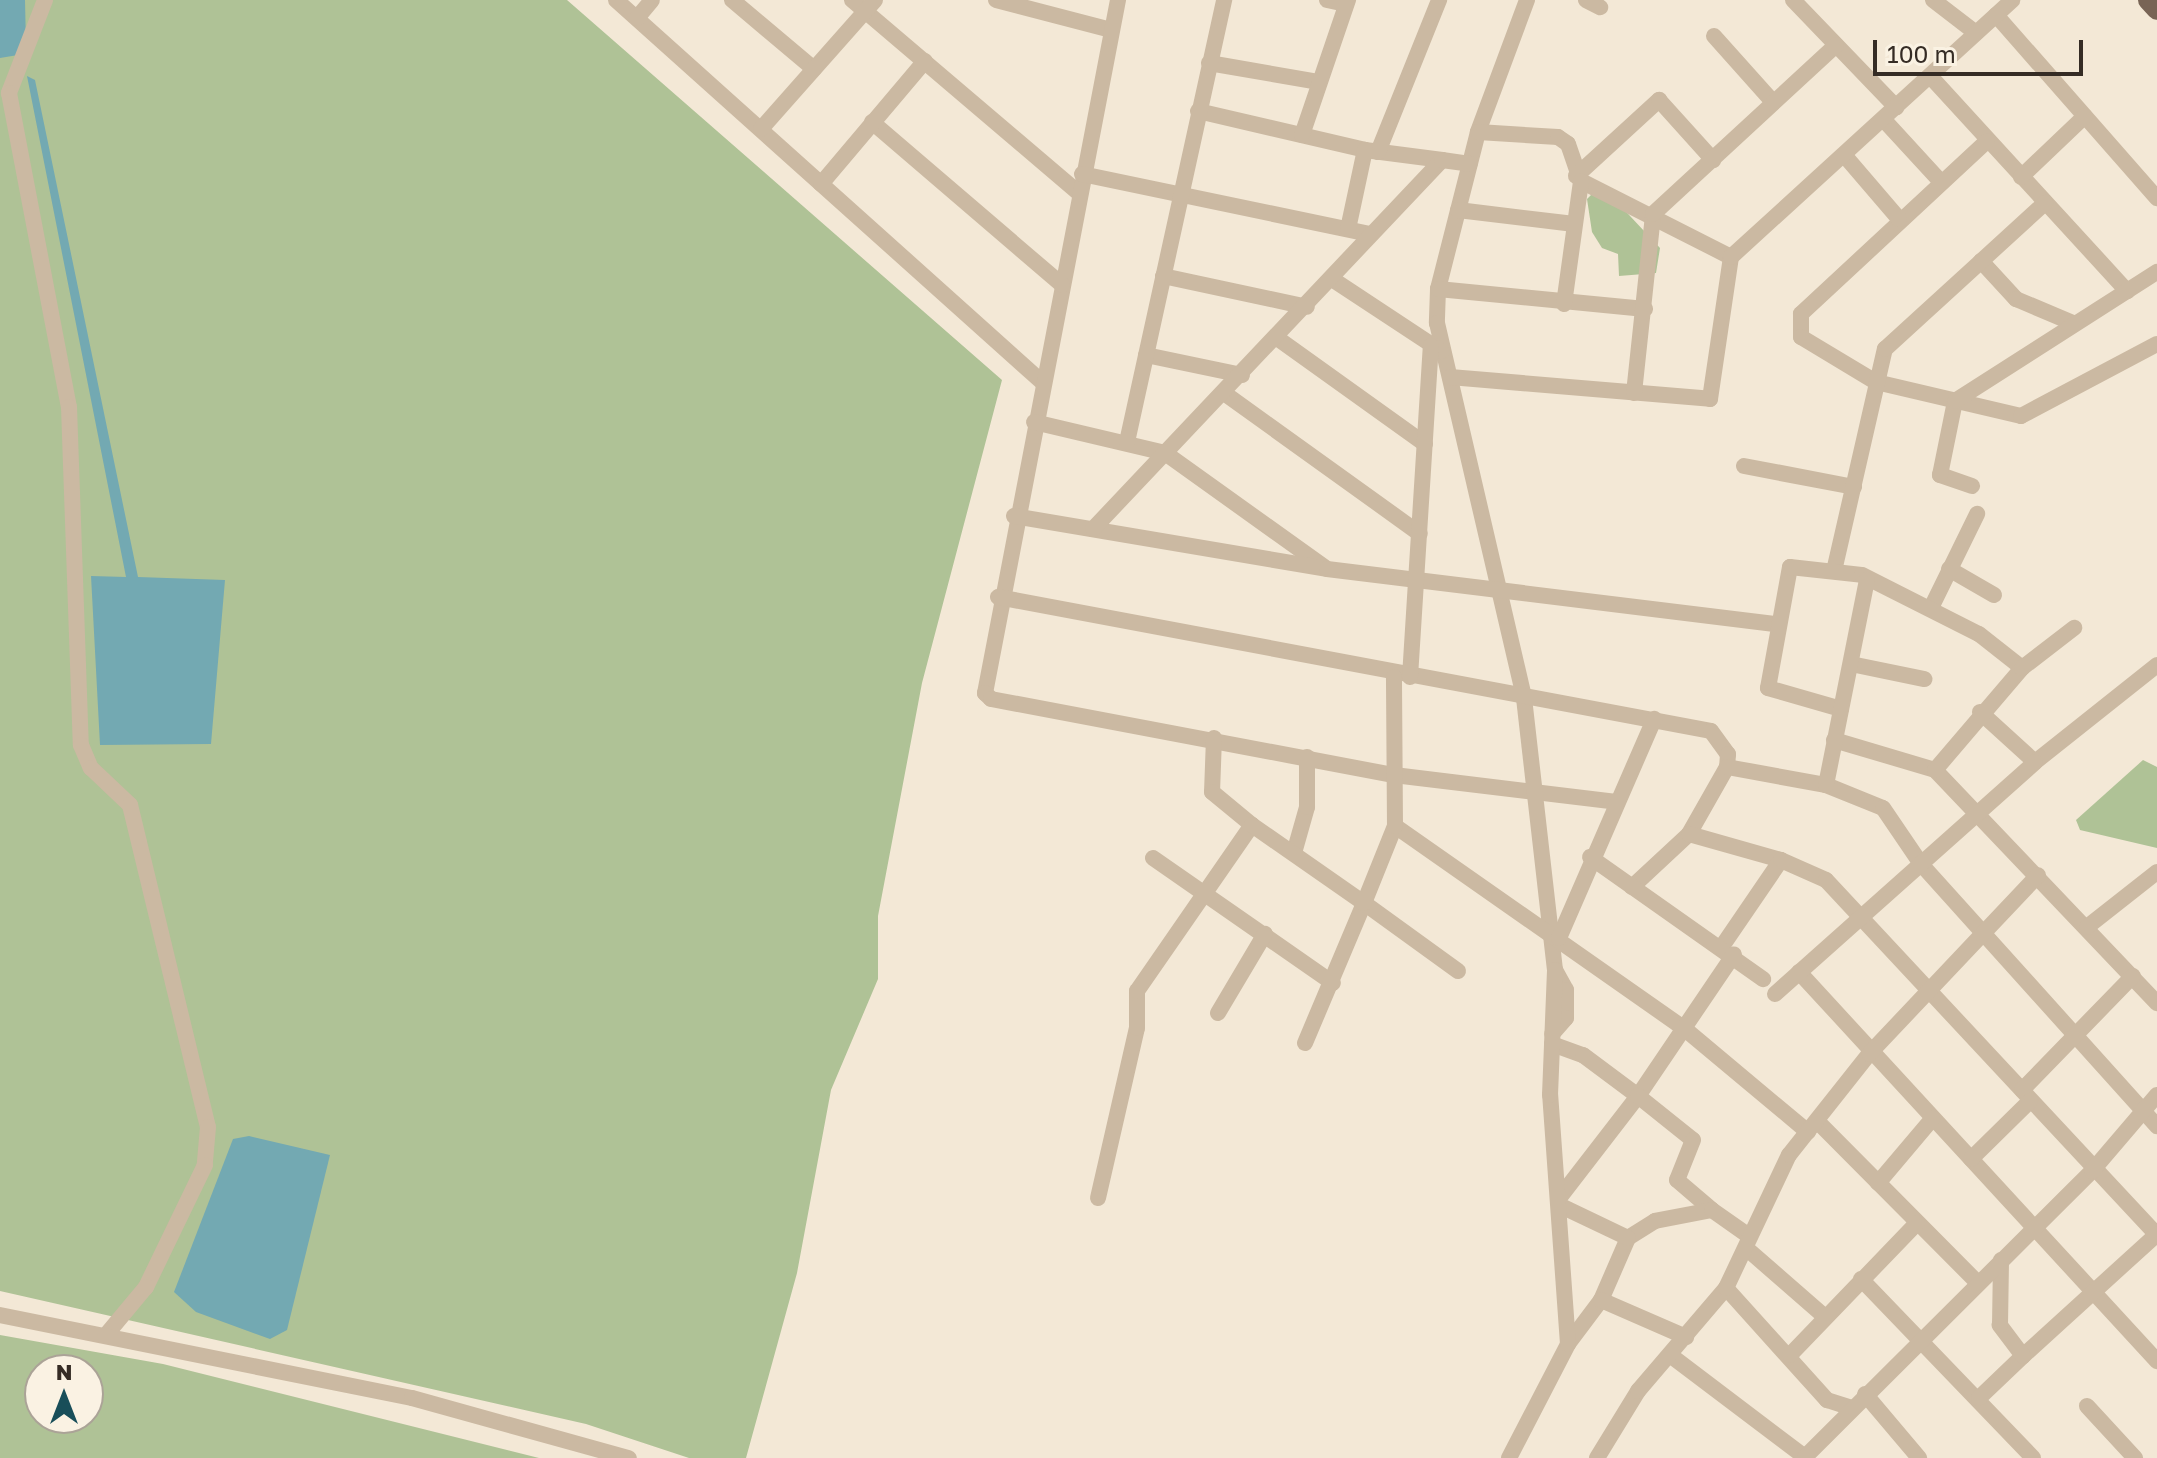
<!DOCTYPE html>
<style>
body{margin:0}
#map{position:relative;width:2157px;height:1458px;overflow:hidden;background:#f3e8d6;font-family:"Golos Text",sans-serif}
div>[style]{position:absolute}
.green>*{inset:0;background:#afc296}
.water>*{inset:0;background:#73a9b2}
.street>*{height:16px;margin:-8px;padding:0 8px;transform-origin:8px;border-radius:8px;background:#cbb9a2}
.primary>*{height:20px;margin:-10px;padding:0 10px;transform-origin:10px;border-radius:10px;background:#786455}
span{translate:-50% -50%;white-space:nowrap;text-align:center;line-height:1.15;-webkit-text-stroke:6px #faf2e3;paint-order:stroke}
.north{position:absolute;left:24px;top:1354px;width:80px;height:80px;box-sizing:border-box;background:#faf2e3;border:2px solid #aba397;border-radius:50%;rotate:0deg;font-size:22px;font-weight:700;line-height:32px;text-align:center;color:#352c25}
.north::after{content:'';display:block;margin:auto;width:28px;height:36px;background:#184e59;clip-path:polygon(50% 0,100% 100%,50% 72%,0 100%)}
.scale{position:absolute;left:1873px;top:40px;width:210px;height:36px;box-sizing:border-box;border:4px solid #352c25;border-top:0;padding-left:10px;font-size:24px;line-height:28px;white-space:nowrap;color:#352c25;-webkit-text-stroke:6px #faf2e3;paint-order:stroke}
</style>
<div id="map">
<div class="green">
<div style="clip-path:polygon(0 0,567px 0,1002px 380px,922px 683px,878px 916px,878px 979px,831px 1090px,797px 1273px,746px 1458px,689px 1458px,586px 1424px,0 1291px)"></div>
<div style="clip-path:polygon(1601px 185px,1660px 248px,1656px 273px,1619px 276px,1618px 254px,1602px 248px,1592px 232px,1587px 199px)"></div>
<div style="clip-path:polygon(2143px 760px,2157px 767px,2157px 848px,2080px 830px,2076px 820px)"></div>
<div style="clip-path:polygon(evenodd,0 1335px,163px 1364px,539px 1458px,0 1458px,0 1335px,40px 1370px,88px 1370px,88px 1418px,40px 1418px,40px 1370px)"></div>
</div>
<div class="water">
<div style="clip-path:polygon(0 0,25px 0,26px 46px,18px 55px,0 58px)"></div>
<div style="clip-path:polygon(27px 76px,35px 80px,138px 577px,225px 580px,211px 744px,100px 745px,91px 576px,126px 577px)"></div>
<div style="clip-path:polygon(249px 1136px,330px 1155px,287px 1330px,270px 1339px,196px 1312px,174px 1292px,233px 1139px)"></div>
</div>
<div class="street">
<div style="left:45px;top:0;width:100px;rotate:111.2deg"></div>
<div style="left:9px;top:93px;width:320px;rotate:79.2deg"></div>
<div style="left:69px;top:407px;width:338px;rotate:88deg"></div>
<div style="left:81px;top:745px;width:25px;rotate:67deg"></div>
<div style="left:91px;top:768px;width:54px;rotate:43.5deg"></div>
<div style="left:130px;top:805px;width:331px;rotate:76.4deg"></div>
<div style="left:208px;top:1127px;width:38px;rotate:95deg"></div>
<div style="left:205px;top:1165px;width:136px;rotate:115.8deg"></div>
<div style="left:146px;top:1287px;width:62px;rotate:129.8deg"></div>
<div style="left:616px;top:0;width:572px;rotate:41.88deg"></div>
<div style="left:732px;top:0;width:107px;rotate:40.1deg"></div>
<div style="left:852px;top:0;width:298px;rotate:40.4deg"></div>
<div style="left:996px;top:0;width:119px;rotate:14.6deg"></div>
<div style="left:1118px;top:0;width:706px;rotate:100.86deg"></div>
<div style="left:985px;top:693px;width:8px;rotate:45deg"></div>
<div style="left:991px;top:699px;width:410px;rotate:10.7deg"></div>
<div style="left:1394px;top:775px;width:224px;rotate:6.9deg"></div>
<div style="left:1327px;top:0;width:19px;rotate:12deg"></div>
<div style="left:1527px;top:0;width:141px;rotate:110.4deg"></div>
<div style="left:1478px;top:132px;width:162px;rotate:104.3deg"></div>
<div style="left:1438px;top:289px;width:34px;rotate:92deg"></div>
<div style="left:1437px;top:323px;width:385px;rotate:76.9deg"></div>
<div style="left:1524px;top:698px;width:274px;rotate:83.5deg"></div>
<div style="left:1555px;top:970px;width:23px;rotate:61deg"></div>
<div style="left:1566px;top:990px;width:28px;rotate:90deg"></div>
<div style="left:1566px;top:1018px;width:21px;rotate:131deg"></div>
<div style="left:1586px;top:0;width:16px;rotate:27deg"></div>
<div style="left:1793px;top:0;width:149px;rotate:46.1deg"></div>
<div style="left:1933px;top:0;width:54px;rotate:37.5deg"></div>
<div style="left:1996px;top:15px;width:244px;rotate:48.7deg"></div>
<div style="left:637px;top:18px;width:23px;rotate:-50deg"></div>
<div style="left:1714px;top:36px;width:89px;rotate:48.2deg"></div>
<div style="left:1209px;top:63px;width:112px;rotate:9.8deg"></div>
<div style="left:1930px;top:76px;width:292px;rotate:47.5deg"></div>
<div style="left:1198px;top:111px;width:171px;rotate:13.1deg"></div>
<div style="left:1365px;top:150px;width:78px;rotate:7.4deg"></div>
<div style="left:1884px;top:120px;width:83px;rotate:47.4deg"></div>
<div style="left:872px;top:122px;width:250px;rotate:40.6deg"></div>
<div style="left:761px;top:129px;width:172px;rotate:-48.5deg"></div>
<div style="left:1478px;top:132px;width:80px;rotate:3.6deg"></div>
<div style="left:1558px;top:137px;width:12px;rotate:35deg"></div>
<div style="left:1568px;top:144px;width:39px;rotate:71deg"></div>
<div style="left:1581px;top:181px;width:168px;rotate:26.9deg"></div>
<div style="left:1302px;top:135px;width:143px;rotate:-71.2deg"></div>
<div style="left:1987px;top:141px;width:254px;rotate:137.1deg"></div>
<div style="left:1801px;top:314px;width:23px;rotate:90deg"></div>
<div style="left:1801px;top:337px;width:87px;rotate:31deg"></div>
<div style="left:1876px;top:382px;width:149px;rotate:13.2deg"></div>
<div style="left:2021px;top:416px;width:154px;rotate:-27.9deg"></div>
<div style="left:1378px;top:152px;width:164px;rotate:-68.1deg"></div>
<div style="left:1845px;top:156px;width:83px;rotate:49.4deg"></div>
<div style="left:1082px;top:174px;width:293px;rotate:11.8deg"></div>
<div style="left:1576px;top:176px;width:113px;rotate:-42.5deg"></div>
<div style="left:1659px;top:100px;width:81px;rotate:48deg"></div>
<div style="left:2021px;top:177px;width:88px;rotate:-43.6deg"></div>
<div style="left:821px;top:184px;width:161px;rotate:-49.8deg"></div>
<div style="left:1458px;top:210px;width:117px;rotate:6.9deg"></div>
<div style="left:1348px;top:229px;width:81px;rotate:-77.9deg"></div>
<div style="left:1981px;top:261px;width:52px;rotate:47.4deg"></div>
<div style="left:2016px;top:299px;width:62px;rotate:22.8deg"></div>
<div style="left:1163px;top:276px;width:147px;rotate:12.1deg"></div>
<div style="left:1332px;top:279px;width:131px;rotate:33.4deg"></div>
<div style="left:1438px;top:289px;width:208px;rotate:5.5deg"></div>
<div style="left:1564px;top:304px;width:124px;rotate:-82.1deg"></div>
<div style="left:1277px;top:338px;width:182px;rotate:35.6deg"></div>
<div style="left:1146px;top:355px;width:98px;rotate:11.8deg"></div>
<div style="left:1450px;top:377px;width:261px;rotate:4.8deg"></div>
<div style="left:1710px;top:399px;width:144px;rotate:-81.6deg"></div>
<div style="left:1731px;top:257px;width:381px;rotate:-42.4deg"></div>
<div style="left:1224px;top:393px;width:241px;rotate:35.7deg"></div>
<div style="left:1634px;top:393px;width:180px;rotate:-83.9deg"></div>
<div style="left:1653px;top:214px;width:249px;rotate:-42.7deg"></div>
<div style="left:1034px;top:422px;width:135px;rotate:13.3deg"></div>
<div style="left:1165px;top:453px;width:196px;rotate:35.6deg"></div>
<div style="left:1127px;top:442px;width:453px;rotate:-77.6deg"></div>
<div style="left:1744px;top:466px;width:112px;rotate:10.8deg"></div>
<div style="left:1972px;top:486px;width:34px;rotate:-161deg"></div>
<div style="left:1940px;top:475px;width:76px;rotate:-78.5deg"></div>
<div style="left:1955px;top:401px;width:240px;rotate:-32.6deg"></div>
<div style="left:1014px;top:516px;width:317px;rotate:9.6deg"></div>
<div style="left:1327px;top:569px;width:453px;rotate:7deg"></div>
<div style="left:1093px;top:529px;width:508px;rotate:-46.6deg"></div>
<div style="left:1442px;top:160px;width:28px;rotate:8deg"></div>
<div style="left:1949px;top:569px;width:52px;rotate:30deg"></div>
<div style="left:1834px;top:571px;width:228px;rotate:-77.1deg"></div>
<div style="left:1885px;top:349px;width:217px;rotate:-42.4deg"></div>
<div style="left:998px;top:597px;width:725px;rotate:10.64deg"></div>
<div style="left:1711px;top:731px;width:29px;rotate:54deg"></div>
<div style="left:1728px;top:754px;width:13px;rotate:94deg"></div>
<div style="left:1727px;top:767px;width:77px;rotate:119.6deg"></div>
<div style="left:1689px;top:834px;width:78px;rotate:137.1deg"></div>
<div style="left:1931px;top:608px;width:105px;rotate:-63.9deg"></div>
<div style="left:1851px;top:664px;width:75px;rotate:11.6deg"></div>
<div style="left:1410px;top:677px;width:332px;rotate:-86.4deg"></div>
<div style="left:1841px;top:709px;width:76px;rotate:-164deg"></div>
<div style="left:1768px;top:688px;width:123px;rotate:-79.7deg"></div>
<div style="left:1790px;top:567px;width:72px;rotate:6.3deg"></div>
<div style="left:1862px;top:575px;width:131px;rotate:26.8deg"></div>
<div style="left:1979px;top:634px;width:55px;rotate:38.3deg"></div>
<div style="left:1980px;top:712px;width:74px;rotate:42.3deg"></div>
<div style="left:2035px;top:762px;width:156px;rotate:-38.5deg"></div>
<div style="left:1214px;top:738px;width:54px;rotate:92.1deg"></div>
<div style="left:1212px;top:792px;width:52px;rotate:39.5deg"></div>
<div style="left:1834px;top:740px;width:105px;rotate:16.5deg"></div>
<div style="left:1935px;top:770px;width:322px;rotate:46.4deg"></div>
<div style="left:1727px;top:767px;width:101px;rotate:10.3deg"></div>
<div style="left:1826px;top:785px;width:61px;rotate:22deg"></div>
<div style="left:1883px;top:808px;width:68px;rotate:55.8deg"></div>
<div style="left:1921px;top:864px;width:353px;rotate:48deg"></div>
<div style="left:1935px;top:770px;width:134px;rotate:-49.5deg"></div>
<div style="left:2022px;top:668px;width:66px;rotate:-37.6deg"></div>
<div style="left:1826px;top:785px;width:209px;rotate:-78.7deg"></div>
<div style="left:1395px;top:826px;width:355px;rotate:35deg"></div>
<div style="left:1686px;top:1030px;width:159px;rotate:39.9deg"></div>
<div style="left:1689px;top:834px;width:96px;rotate:15.8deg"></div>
<div style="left:1781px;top:860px;width:103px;rotate:124.3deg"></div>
<div style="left:1294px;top:853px;width:48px;rotate:-74.2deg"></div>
<div style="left:1307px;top:807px;width:50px;rotate:-90deg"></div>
<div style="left:1590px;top:857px;width:212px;rotate:35.2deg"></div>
<div style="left:1153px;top:858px;width:219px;rotate:34.8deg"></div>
<div style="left:1781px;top:860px;width:49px;rotate:24deg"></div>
<div style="left:1826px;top:880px;width:485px;rotate:47deg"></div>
<div style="left:2087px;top:927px;width:89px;rotate:-38.2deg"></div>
<div style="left:1559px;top:938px;width:239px;rotate:-66.5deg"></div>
<div style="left:1799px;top:972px;width:529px;rotate:47.38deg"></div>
<div style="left:1775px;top:994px;width:348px;rotate:-41.7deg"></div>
<div style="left:1218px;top:1013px;width:92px;rotate:-59.3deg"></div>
<div style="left:1305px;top:1043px;width:152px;rotate:-67.1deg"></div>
<div style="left:1364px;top:903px;width:116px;rotate:35.9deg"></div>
<div style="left:1552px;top:1044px;width:33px;rotate:20deg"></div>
<div style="left:1583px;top:1055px;width:69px;rotate:36.7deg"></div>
<div style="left:1638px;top:1096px;width:171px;rotate:-55.9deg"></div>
<div style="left:2022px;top:1090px;width:159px;rotate:-45.8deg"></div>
<div style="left:1818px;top:1122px;width:226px;rotate:45.2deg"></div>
<div style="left:1971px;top:1159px;width:83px;rotate:-44.5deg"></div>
<div style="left:1878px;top:1183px;width:84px;rotate:-49.8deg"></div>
<div style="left:1560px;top:1197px;width:128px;rotate:-52.3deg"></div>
<div style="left:1638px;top:1096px;width:70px;rotate:38.7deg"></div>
<div style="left:1693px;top:1140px;width:43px;rotate:111.8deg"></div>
<div style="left:1677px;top:1180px;width:46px;rotate:40.6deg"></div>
<div style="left:1712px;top:1210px;width:58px;rotate:169.1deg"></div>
<div style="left:1655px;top:1221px;width:32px;rotate:148deg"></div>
<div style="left:1628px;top:1238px;width:68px;rotate:113.5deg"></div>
<div style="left:1601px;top:1300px;width:55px;rotate:126.9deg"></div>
<div style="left:1098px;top:1198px;width:174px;rotate:-77.1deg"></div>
<div style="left:1137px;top:1028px;width:37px;rotate:-90deg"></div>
<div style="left:1137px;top:991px;width:202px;rotate:-55.3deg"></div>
<div style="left:1252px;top:825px;width:136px;rotate:34.9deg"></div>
<div style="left:1364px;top:903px;width:83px;rotate:-68.1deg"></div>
<div style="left:1395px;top:826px;width:149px;rotate:-90.4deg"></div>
<div style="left:1561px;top:1206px;width:74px;rotate:25.5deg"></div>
<div style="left:1712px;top:1210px;width:45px;rotate:35.1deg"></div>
<div style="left:1746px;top:1248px;width:105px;rotate:41.1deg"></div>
<div style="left:1861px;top:1279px;width:248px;rotate:46.1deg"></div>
<div style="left:1726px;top:1288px;width:151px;rotate:48deg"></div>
<div style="left:1827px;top:1400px;width:25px;rotate:18deg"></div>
<div style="left:1601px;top:1300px;width:93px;rotate:23.5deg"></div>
<div style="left:0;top:1315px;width:420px;rotate:11.4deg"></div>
<div style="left:412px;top:1398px;width:225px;rotate:15.5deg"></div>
<div style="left:1670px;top:1355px;width:171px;rotate:37.1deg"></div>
<div style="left:1790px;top:1355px;width:183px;rotate:-46.1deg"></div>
<div style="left:2023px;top:1356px;width:180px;rotate:-42.3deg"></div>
<div style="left:1865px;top:1394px;width:84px;rotate:49.8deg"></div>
<div style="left:1979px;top:1398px;width:61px;rotate:-43.7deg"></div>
<div style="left:2023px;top:1356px;width:39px;rotate:-127deg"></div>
<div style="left:2000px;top:1325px;width:65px;rotate:-89.1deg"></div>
<div style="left:2087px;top:1406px;width:71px;rotate:47.3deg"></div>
<div style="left:1805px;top:1457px;width:405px;rotate:-44.9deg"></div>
<div style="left:2092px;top:1171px;width:100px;rotate:-49.5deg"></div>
<div style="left:1509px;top:1458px;width:128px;rotate:-62.6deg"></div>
<div style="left:1568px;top:1344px;width:250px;rotate:-94.1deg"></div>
<div style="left:1550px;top:1095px;width:125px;rotate:-87.7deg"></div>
<div style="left:1597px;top:1458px;width:79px;rotate:-58.5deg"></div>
<div style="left:1638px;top:1391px;width:135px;rotate:-49.5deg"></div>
<div style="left:1726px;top:1288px;width:147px;rotate:-64.7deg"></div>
<div style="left:1789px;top:1155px;width:129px;rotate:-51.6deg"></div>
<div style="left:1869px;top:1054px;width:246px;rotate:-46.6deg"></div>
</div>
<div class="primary">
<div style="left:2148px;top:0;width:13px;rotate:48deg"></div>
</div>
<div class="north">N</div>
<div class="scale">100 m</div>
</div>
